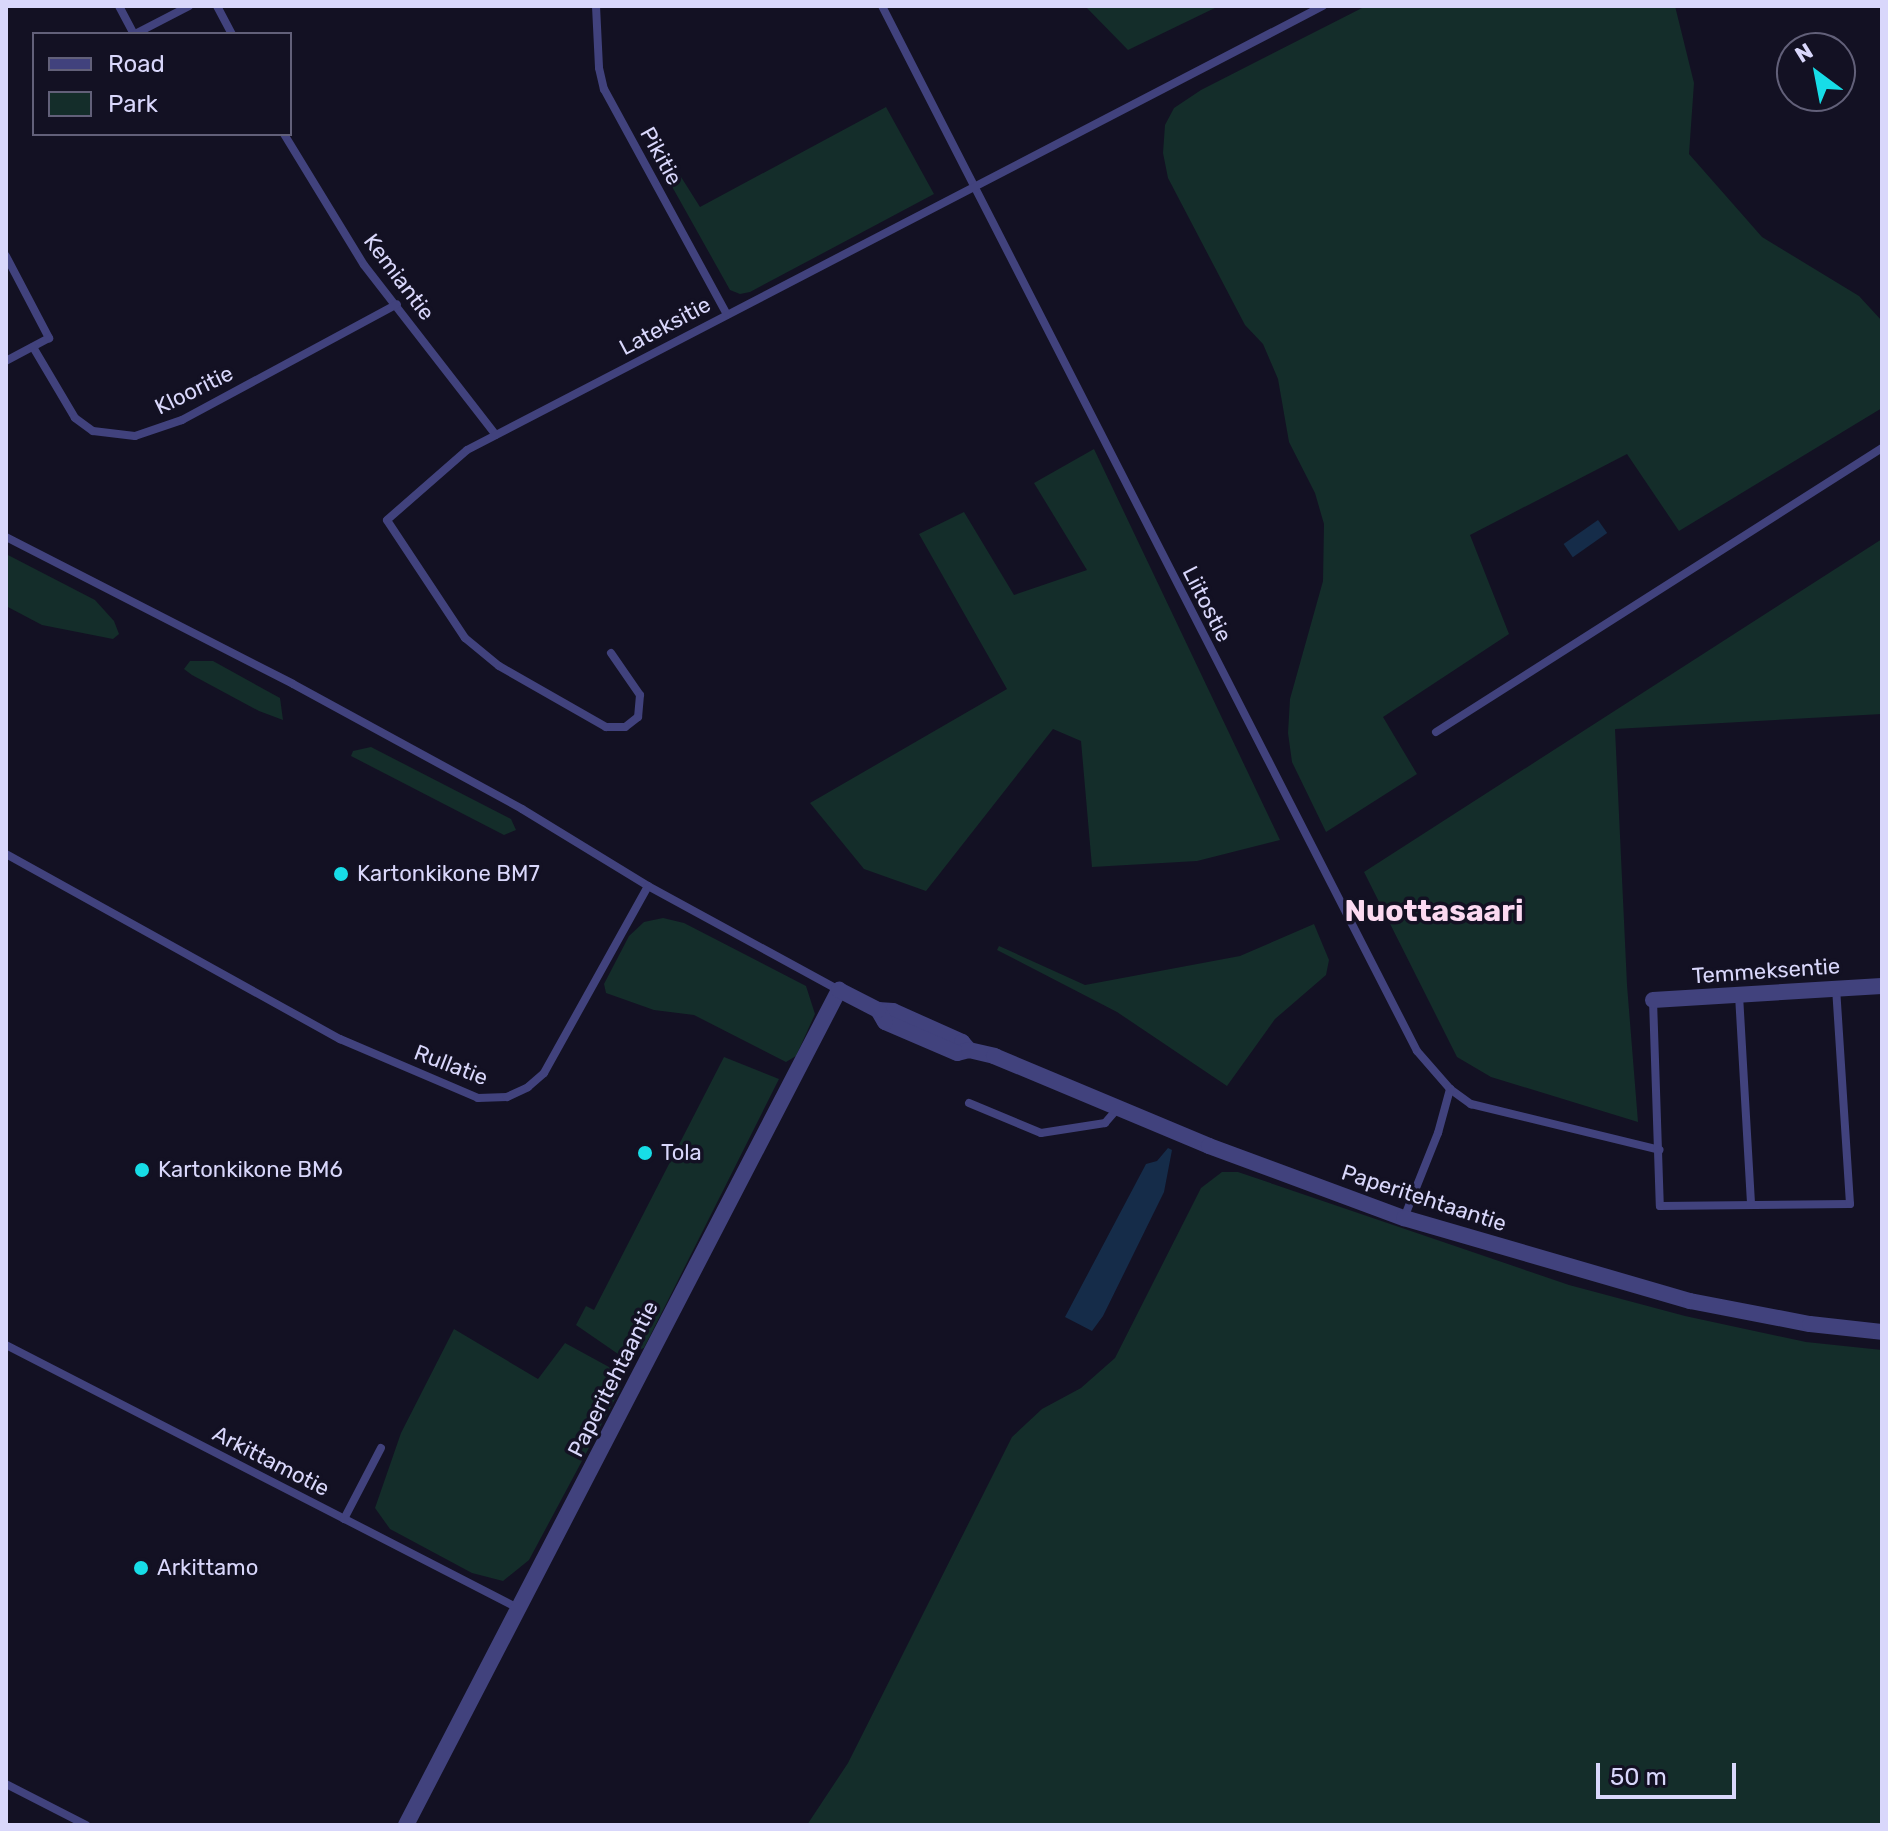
<!DOCTYPE html>
<style>
body{margin:0}
#map{position:relative;width:1888px;height:1831px;overflow:hidden;background:#131123;font-family:Rubik,sans-serif}
div>[style]{position:absolute}
.green>*{inset:0;background:#142d2a}
.water>*{inset:0;background:#152c49;transform-origin:0 0}
.service>*{height:8px;margin:-4px;padding:0 4px;transform-origin:4px;border-radius:4px;background:#41427d}
.minor>*{height:16px;margin:-8px;padding:0 8px;transform-origin:8px;border-radius:8px;background:#41427d}
.dots>*{width:22px;height:22px;translate:-50% -50%;box-sizing:border-box;border:4px solid #131123;border-radius:50%}
span{translate:-50% -50%;white-space:nowrap;text-align:center;line-height:1.15;-webkit-text-stroke:7px #131123;paint-order:stroke}
.street-label{font-size:22px;color:#d9d7fb}
.poi-label{font-size:22px;color:#d9d7fb}
.left{translate:0 -50%;text-align:left}
.district-label{font-size:30px;color:#fbd9f1;font-weight:700}
.frame{position:absolute;inset:0;border:8px solid #d9d7fb;pointer-events:none}
.legend{position:absolute;left:32px;top:32px;width:260px;height:104px;box-sizing:border-box;background:#131123;border:2px solid #626079;margin:0;padding:10px 14px;list-style:none;font-size:24px;color:#d9d7fb}
.legend li{display:flex;align-items:center;gap:16px;height:40px}
.legend b{width:40px;border:2px solid #626079}
.north{position:absolute;left:1776px;top:32px;width:80px;height:80px;box-sizing:border-box;background:#131123;border:2px solid #626079;border-radius:50%;rotate:328deg;font-size:22px;font-weight:700;line-height:32px;text-align:center;color:#d9d7fb}
.north::after{content:'';display:block;margin:auto;width:28px;height:36px;background:#17dde7;clip-path:polygon(50% 0,100% 100%,50% 72%,0 100%)}
.scale{position:absolute;left:1596px;top:1763px;width:140px;height:36px;box-sizing:border-box;border:4px solid #d9d7fb;border-top:0;padding-left:10px;font-size:24px;line-height:28px;white-space:nowrap;color:#d9d7fb;-webkit-text-stroke:6px #131123;paint-order:stroke}
</style>
<div id="map">
<div class="green">
<div style="clip-path:polygon(1085px 6px,1219px 6px,1128px 50px)"></div>
<div style="clip-path:polygon(1366px 6px,1675px 6px,1694px 83px,1689px 154px,1762px 237px,1859px 296px,1882px 321px,1882px 408px,1679px 531px,1627px 454px,1470px 535px,1509px 634px,1383px 717px,1417px 774px,1326px 832px,1292px 762px,1288px 733px,1290px 699px,1323px 581px,1324px 524px,1315px 493px,1289px 442px,1278px 379px,1263px 344px,1245px 325px,1168px 178px,1163px 153px,1165px 125px,1174px 108px,1201px 90px)"></div>
<div style="clip-path:polygon(886px 107px,934px 194px,750px 292px,740px 294px,730px 290px,665px 174px,666px 161px,671px 161px,700px 207px)"></div>
<div style="clip-path:polygon(1094px 449px,1280px 840px,1197px 861px,1092px 867px,1081px 741px,1053px 729px,926px 891px,864px 869px,810px 803px,1007px 689px,919px 534px,964px 512px,1014px 595px,1087px 570px,1034px 483px)"></div>
<div style="clip-path:polygon(1882px 539px,1882px 714px,1615px 729px,1627px 985px,1638px 1122px,1491px 1077px,1457px 1057px,1364px 872px)"></div>
<div style="clip-path:polygon(6px 554px,95px 600px,114px 621px,119px 634px,113px 639px,42px 625px,6px 606px)"></div>
<div style="clip-path:polygon(190px 661px,213px 661px,280px 698px,283px 720px,259px 711px,192px 675px,184px 669px)"></div>
<div style="clip-path:polygon(371px 747px,511px 819px,516px 830px,504px 835px,351px 756px,353px 751px)"></div>
<div style="clip-path:polygon(663px 918px,684px 923px,806px 986px,815px 1014px,796px 1056px,786px 1062px,694px 1015px,654px 1010px,606px 993px,604px 984px,629px 936px,644px 922px)"></div>
<div style="clip-path:polygon(1314px 924px,1329px 960px,1326px 975px,1275px 1019px,1227px 1086px,1117px 1012px,997px 950px,999px 946px,1085px 985px,1240px 956px)"></div>
<div style="clip-path:polygon(724px 1057px,779px 1079px,644px 1348px,621px 1356px,576px 1325px,586px 1306px,594px 1310px)"></div>
<div style="clip-path:polygon(1222px 1172px,1238px 1172px,1569px 1285px,1685px 1316px,1806px 1342px,1882px 1350px,1882px 1825px,807px 1825px,848px 1763px,1012px 1437px,1042px 1409px,1081px 1388px,1115px 1358px,1201px 1188px)"></div>
<div style="clip-path:polygon(454px 1329px,538px 1379px,565px 1343px,609px 1367px,621px 1388px,529px 1560px,503px 1581px,472px 1573px,390px 1529px,375px 1508px,401px 1433px)"></div>
</div>
<div class="water">
<div style="left:1598px;top:520px;width:16px;height:42px;rotate:55deg"></div>
<div style="clip-path:polygon(1168px 1148px,1172px 1150px,1164px 1192px,1103px 1316px,1092px 1331px,1065px 1317px,1146px 1164px,1157px 1161px)"></div>
</div>
<div class="service">
<div style="left:119px;top:6px;width:32px;rotate:62deg"></div>
<div style="left:217px;top:6px;width:32px;rotate:62deg"></div>
<div style="left:596px;top:6px;width:62px;rotate:87.2deg"></div>
<div style="left:599px;top:68px;width:22px;rotate:77deg"></div>
<div style="left:604px;top:89px;width:257px;rotate:61.4deg"></div>
<div style="left:882px;top:6px;width:1174px;rotate:62.89deg"></div>
<div style="left:1417px;top:1051px;width:50px;rotate:49deg"></div>
<div style="left:1450px;top:1089px;width:26px;rotate:36deg"></div>
<div style="left:1471px;top:1104px;width:194px;rotate:13.7deg"></div>
<div style="left:135px;top:34px;width:61px;rotate:-27.4deg"></div>
<div style="left:284px;top:134px;width:153px;rotate:58.6deg"></div>
<div style="left:364px;top:265px;width:215px;rotate:52.2deg"></div>
<div style="left:6px;top:256px;width:93px;rotate:62.3deg"></div>
<div style="left:49px;top:338px;width:49px;rotate:151.9deg"></div>
<div style="left:33px;top:347px;width:82px;rotate:59.4deg"></div>
<div style="left:75px;top:418px;width:22px;rotate:36deg"></div>
<div style="left:93px;top:431px;width:42px;rotate:6.8deg"></div>
<div style="left:135px;top:436px;width:50px;rotate:-18.8deg"></div>
<div style="left:182px;top:420px;width:244px;rotate:-28.3deg"></div>
<div style="left:6px;top:537px;width:322px;rotate:27.1deg"></div>
<div style="left:293px;top:684px;width:261px;rotate:28.6deg"></div>
<div style="left:522px;top:809px;width:148px;rotate:31.4deg"></div>
<div style="left:611px;top:653px;width:51px;rotate:55.4deg"></div>
<div style="left:640px;top:695px;width:22px;rotate:95deg"></div>
<div style="left:638px;top:717px;width:16px;rotate:142deg"></div>
<div style="left:625px;top:727px;width:19px;rotate:180deg"></div>
<div style="left:606px;top:727px;width:123px;rotate:-150.3deg"></div>
<div style="left:499px;top:666px;width:44px;rotate:-140.5deg"></div>
<div style="left:465px;top:638px;width:141px;rotate:-123.5deg"></div>
<div style="left:387px;top:520px;width:106px;rotate:-41.2deg"></div>
<div style="left:467px;top:450px;width:964px;rotate:-27.42deg"></div>
<div style="left:1436px;top:732px;width:529px;rotate:-32.49deg"></div>
<div style="left:6px;top:854px;width:382px;rotate:29deg"></div>
<div style="left:340px;top:1039px;width:150px;rotate:23.1deg"></div>
<div style="left:478px;top:1098px;width:29px;rotate:-2deg"></div>
<div style="left:507px;top:1097px;width:23px;rotate:-25deg"></div>
<div style="left:528px;top:1087px;width:21px;rotate:-41deg"></div>
<div style="left:544px;top:1073px;width:214px;rotate:-60.9deg"></div>
<div style="left:648px;top:886px;width:217px;rotate:28.6deg"></div>
<div style="left:1739px;top:995px;width:210px;rotate:86.7deg"></div>
<div style="left:1653px;top:1000px;width:206px;rotate:88.1deg"></div>
<div style="left:1660px;top:1206px;width:190px;rotate:-0.6deg"></div>
<div style="left:1850px;top:1204px;width:215px;rotate:-93.7deg"></div>
<div style="left:969px;top:1103px;width:78px;rotate:22.6deg"></div>
<div style="left:1041px;top:1133px;width:65px;rotate:-8.9deg"></div>
<div style="left:1105px;top:1123px;width:18px;rotate:-49deg"></div>
<div style="left:1404px;top:1218px;width:92px;rotate:-68.2deg"></div>
<div style="left:1438px;top:1133px;width:46px;rotate:-74.7deg"></div>
<div style="left:6px;top:1345px;width:576px;rotate:27.19deg"></div>
<div style="left:344px;top:1519px;width:80px;rotate:-62.5deg"></div>
<div style="left:6px;top:1784px;width:90px;rotate:27.1deg"></div>
</div>
<div class="minor">
<div style="left:1653px;top:1000px;width:229px;rotate:-3.5deg"></div>
<div style="left:878px;top:1010px;width:15px;rotate:4deg"></div>
<div style="left:893px;top:1011px;width:76px;rotate:24.2deg"></div>
<div style="left:962px;top:1042px;width:11px;rotate:49deg"></div>
<div style="left:969px;top:1050px;width:12px;rotate:166deg"></div>
<div style="left:957px;top:1053px;width:78px;rotate:-156.7deg"></div>
<div style="left:885px;top:1022px;width:14px;rotate:-120deg"></div>
<div style="left:969px;top:1050px;width:26px;rotate:13deg"></div>
<div style="left:994px;top:1056px;width:233px;rotate:22.7deg"></div>
<div style="left:1209px;top:1146px;width:208px;rotate:20.3deg"></div>
<div style="left:1404px;top:1218px;width:298px;rotate:16.2deg"></div>
<div style="left:1690px;top:1301px;width:122px;rotate:10.9deg"></div>
<div style="left:1810px;top:1324px;width:72px;rotate:6.3deg"></div>
<div style="left:406px;top:1825px;width:941px;rotate:-62.59deg"></div>
<div style="left:839px;top:990px;width:44px;rotate:27.1deg"></div>
</div>
<div class="dots">
<div style="left:341px;top:874px;background:#17dde7"></div>
<div style="left:645px;top:1153px;background:#17dde7"></div>
<div style="left:142px;top:1170px;background:#17dde7"></div>
<div style="left:141px;top:1568px;background:#17dde7"></div>
</div>
<div class="street-label">
<span style="left:661px;top:156px;rotate:61deg">Pikitie</span>
<span style="left:399px;top:277px;rotate:53deg">Kemiantie</span>
<span style="left:665px;top:326px;rotate:-28deg">Lateksitie</span>
<span style="left:194px;top:390px;rotate:-26deg">Klooritie</span>
<span style="left:1207px;top:604px;rotate:63deg">Liitostie</span>
<span style="left:1766px;top:971px;rotate:-4deg">Temmeksentie</span>
<span style="left:451px;top:1065px;rotate:21deg">Rullatie</span>
<span style="left:1424px;top:1198px;rotate:18deg">Paperitehtaantie</span>
<span style="left:613px;top:1379px;rotate:-63deg">Paperitehtaantie</span>
<span style="left:271px;top:1461px;rotate:27deg">Arkittamotie</span>
</div>
<div class="poi-label">
<span class="left" style="left:357px;top:874px">Kartonkikone BM7</span>
<span class="left" style="left:661px;top:1153px">Tola</span>
<span class="left" style="left:158px;top:1170px">Kartonkikone BM6</span>
<span class="left" style="left:157px;top:1568px">Arkittamo</span>
</div>
<div class="district-label">
<span style="left:1434px;top:911px">Nuottasaari</span>
</div>
<div class="frame"></div>
<ul class="legend">
<li><b style="height:10px;background:#41427d"></b>Road</li>
<li><b style="height:22px;background:#142d2a"></b>Park</li>
</ul>
<div class="north">N</div>
<div class="scale">50 m</div>
</div>
